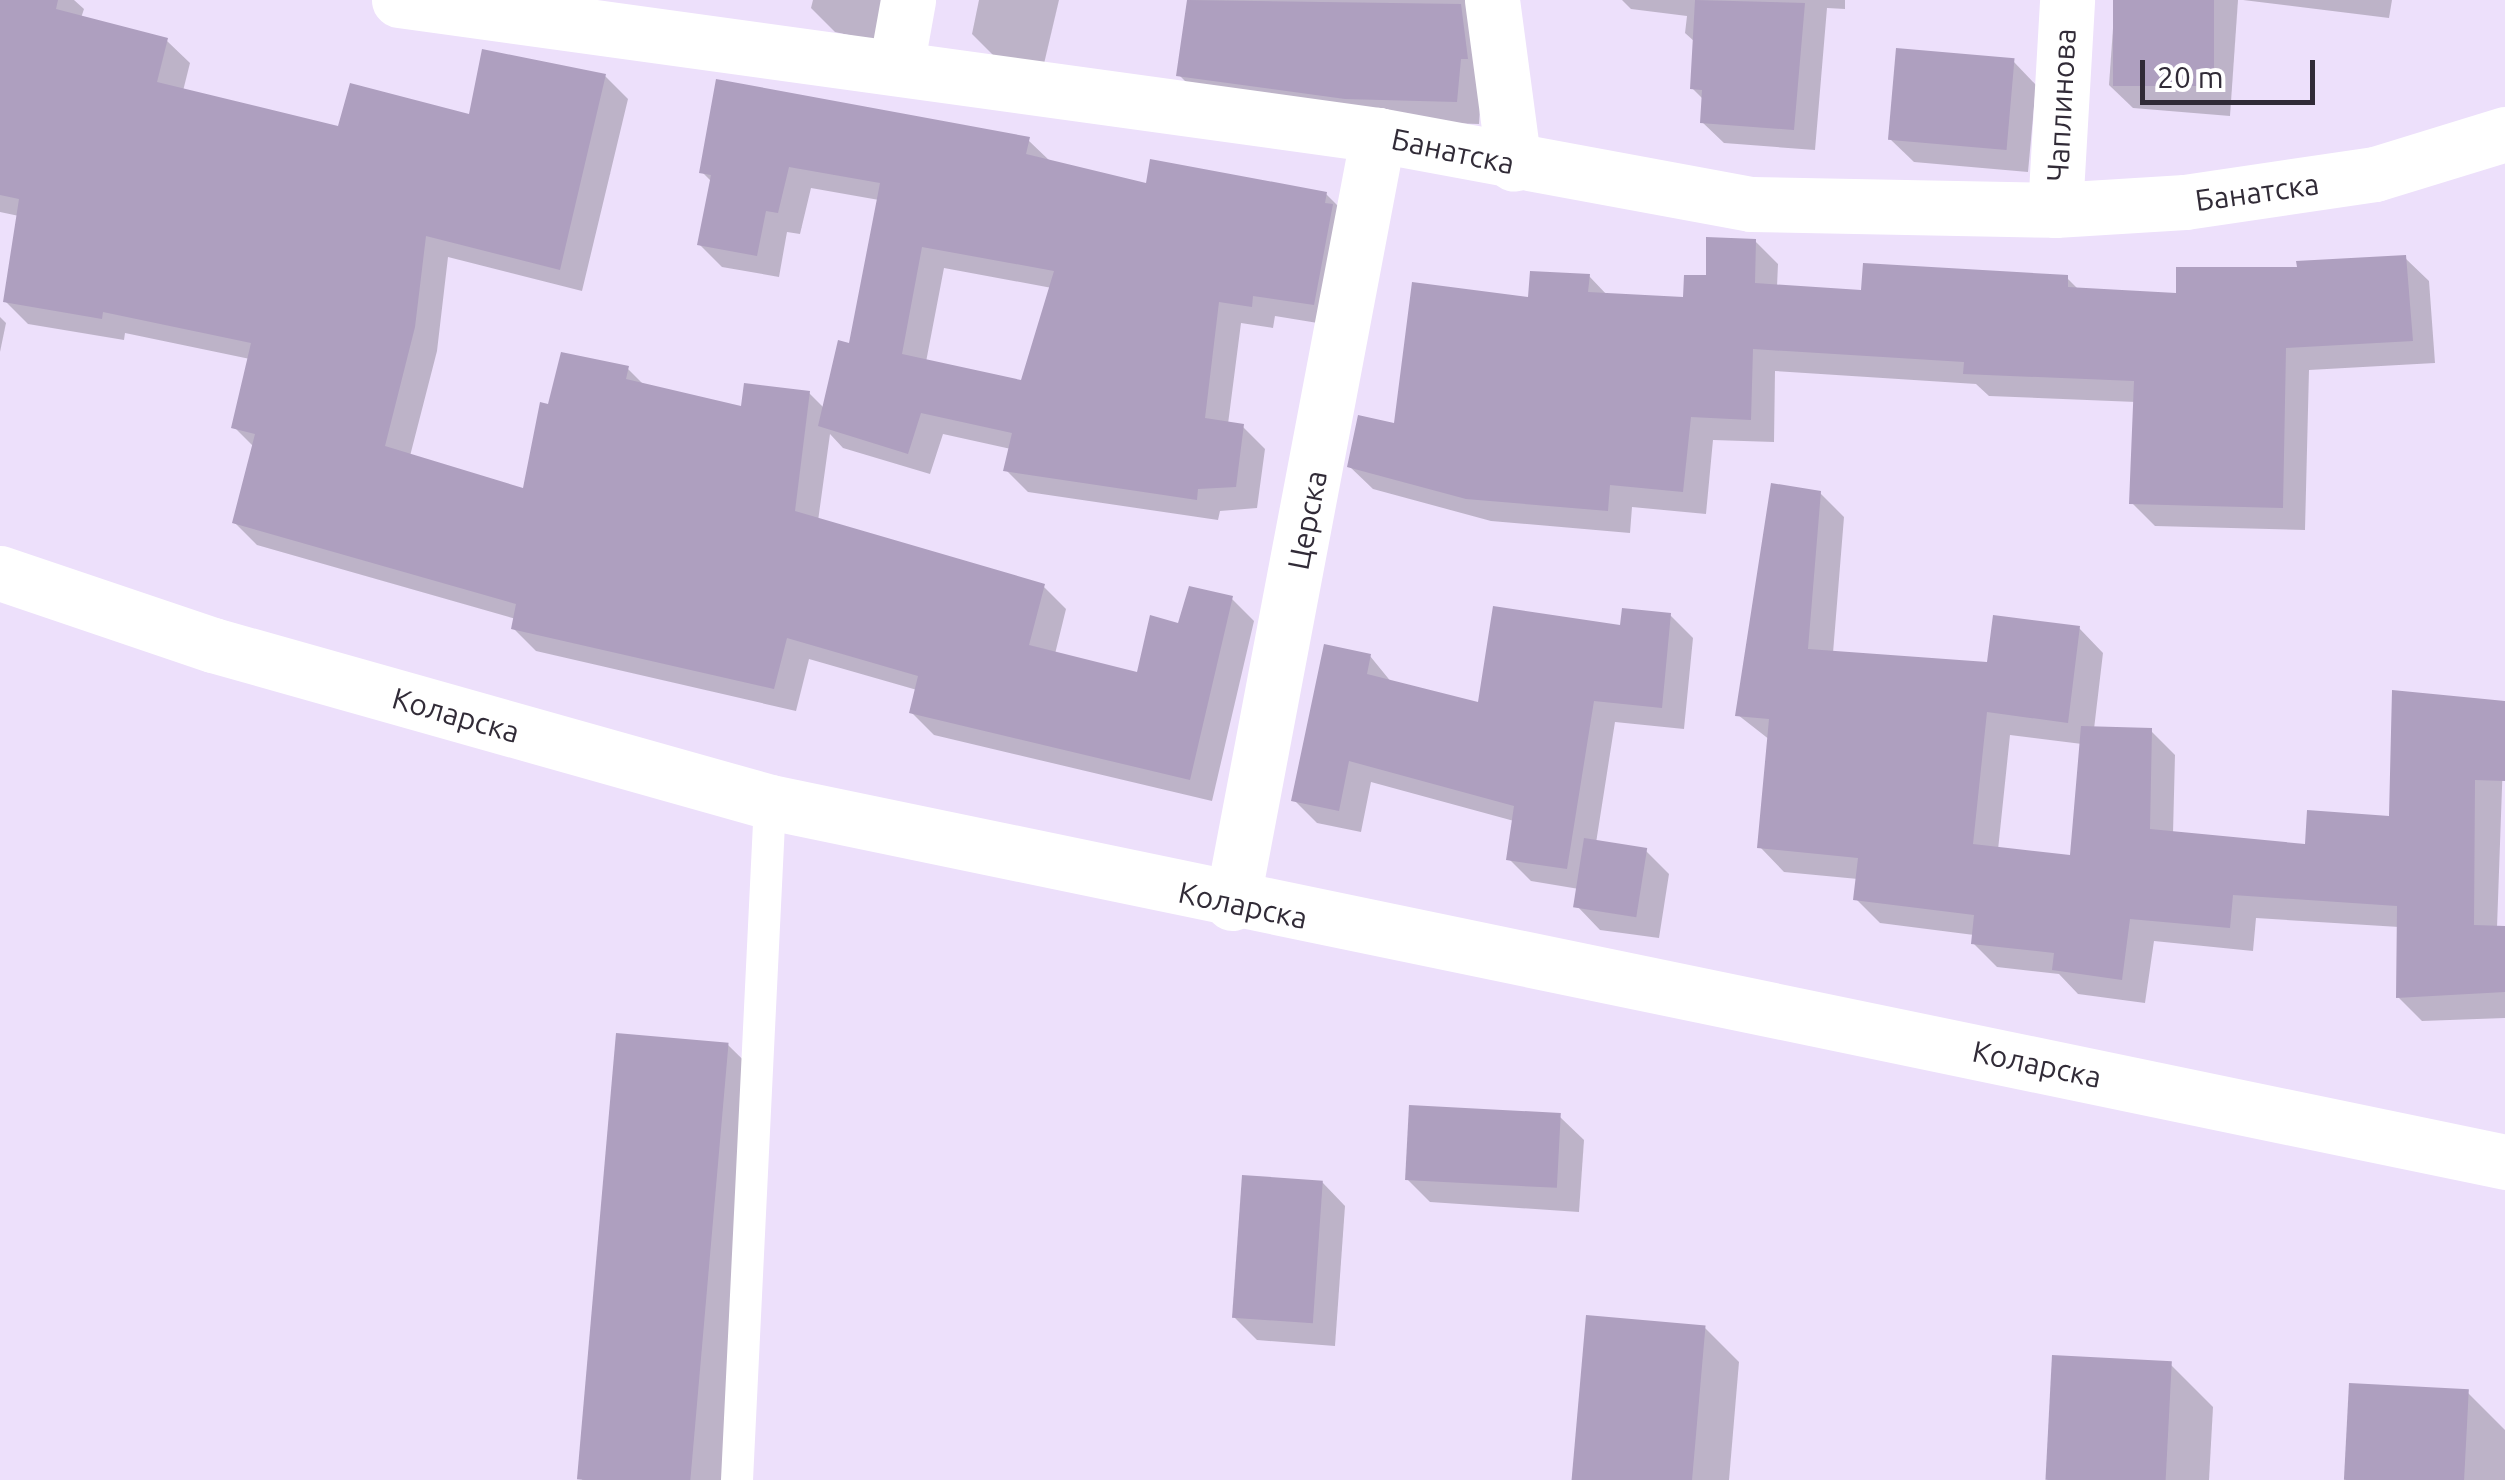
<!DOCTYPE html>
<meta charset="utf-8">
<style>
body{margin:0}
#map{position:relative;width:2505px;height:1480px;overflow:hidden;background:#ede0fb;font-family:Ubuntu,sans-serif}
div>[style]{position:absolute}
.shadow>*{inset:0;background:#0003}
.building>*{inset:0;background:#ae9fbf;transform-origin:0 0}
.lane>*{height:32px;margin:-16px;padding:0 16px;transform-origin:16px;border-radius:16px;background:#fff}
.street>*{height:55px;margin:-27.5px;padding:0 27.5px;transform-origin:27.5px;border-radius:27.5px;background:#fff}
.secondary>*{height:55px;margin:-27.5px;padding:0 27.5px;transform-origin:27.5px;border-radius:27.5px;background:#fff}
span{translate:-50% -50%;white-space:nowrap;text-align:center;line-height:1.15;-webkit-text-stroke:8px #fff;paint-order:stroke}
.street-label{font-size:30px;color:#312b37}
.scale{position:absolute;left:2140px;top:60px;width:175px;height:45px;box-sizing:border-box;border:5px solid #312b37;border-top:0;padding-left:12px;font-size:30px;line-height:35px;white-space:nowrap;color:#312b37;-webkit-text-stroke:8px #fff;paint-order:stroke}
</style>
<div id="map">
<div class="shadow">
<div style="clip-path:polygon(evenodd,0 0,74px 0,84px 9px,81px 18px,167px 41px,190px 63px,183px 91px,340px 129px,471px 118px,605px 76px,628px 99px,582px 291px,448px 257px,437px 351px,410px 456px,525px 491px,550px 406px,628px 369px,645px 386px,743px 409px,809px 393px,825px 409px,851px 346px,879px 200px,811px 188px,800px 234px,787px 232px,779px 277px,722px 267px,700px 245px,712px 182px,702px 172px,1028px 140px,1051px 162px,1148px 186px,1326px 194px,1348px 216px,1336px 326px,1275px 316px,1273px 328px,1241px 323px,1228px 424px,1243px 427px,1265px 449px,1257px 508px,1220px 511px,1218px 520px,1028px 492px,1006px 470px,1011px 449px,943px 434px,930px 474px,843px 448px,830px 434px,818px 521px,1043px 586px,1066px 609px,1055px 654px,1139px 675px,1179px 626px,1232px 599px,1254px 621px,1212px 801px,934px 735px,911px 712px,917px 690px,809px 659px,796px 711px,536px 651px,513px 628px,516px 619px,257px 545px,234px 522px,254px 447px,234px 427px,250px 359px,125px 333px,124px 340px,28px 324px,5px 301px,19px 216px,0 212px,0 0,944px 268px,1052px 288px,1023px 383px,926px 362px,944px 268px)"></div>
<div style="clip-path:polygon(813px 0,884px 0,876px 41px,835px 32px,811px 8px)"></div>
<div style="clip-path:polygon(979px 0,1059px 0,1043px 68px,995px 57px,972px 34px)"></div>
<div style="clip-path:polygon(1190px 0,1487px 0,1479px 124px,1370px 121px,1202px 98px,1179px 75px)"></div>
<div style="clip-path:polygon(1622px 0,1845px 0,1845px 9px,1827px 8px,1815px 150px,1724px 143px,1702px 122px,1704px 100px,1692px 88px,1695px 42px,1685px 33px,1687px 16px,1631px 9px)"></div>
<div style="clip-path:polygon(2115px 0,2238px 0,2230px 116px,2133px 108px,2109px 85px)"></div>
<div style="clip-path:polygon(2243px 0,2392px 0,2389px 18px)"></div>
<div style="clip-path:polygon(2013px 61px,2036px 85px,2028px 172px,1914px 162px,1890px 139px)"></div>
<div style="clip-path:polygon(1755px 241px,1778px 264px,1777px 287px,1863px 293px,2067px 278px,2079px 290px,2179px 295px,2299px 270px,2405px 258px,2429px 281px,2435px 363px,2309px 370px,2305px 530px,2155px 526px,2132px 503px,2136px 402px,1989px 396px,1976px 384px,1775px 371px,1774px 442px,1713px 440px,1706px 514px,1632px 507px,1630px 533px,1491px 521px,1373px 489px,1349px 466px,1531px 300px,1589px 276px,1608px 296px,1685px 300px)"></div>
<div style="clip-path:polygon(0 317px,6px 323px,0 352px)"></div>
<div style="clip-path:polygon(evenodd,1820px 493px,1844px 517px,1833px 653px,1989px 664px,2079px 628px,2103px 653px,2094px 729px,2151px 731px,2175px 755px,2173px 834px,2307px 847px,2391px 819px,2505px 704px,2497px 928px,2505px 929px,2505px 1018px,2422px 1021px,2398px 997px,2399px 927px,2256px 918px,2253px 951px,2154px 941px,2145px 1003px,2078px 994px,2059px 974px,1997px 967px,1973px 943px,1974px 935px,1880px 923px,1856px 899px,1858px 879px,1784px 872px,1760px 847px,1770px 740px,1738px 715px,1820px 493px,2010px 735px,2082px 744px,2072px 858px,1998px 850px,2010px 735px)"></div>
<div style="clip-path:polygon(1670px 615px,1693px 638px,1684px 729px,1615px 722px,1596px 843px,1645px 850px,1669px 874px,1659px 938px,1600px 930px,1577px 906px,1579px 889px,1531px 881px,1509px 859px,1514px 821px,1371px 782px,1361px 832px,1317px 823px,1294px 800px,1370px 656px,1392px 683px,1480px 705px,1622px 628px)"></div>
<div style="clip-path:polygon(728px 1045px,771px 1087px,739px 1480px,582px 1480px)"></div>
<div style="clip-path:polygon(1560px 1117px,1584px 1140px,1579px 1212px,1430px 1202px,1407px 1179px)"></div>
<div style="clip-path:polygon(1322px 1182px,1345px 1206px,1335px 1346px,1257px 1340px,1234px 1317px)"></div>
<div style="clip-path:polygon(1705px 1328px,1739px 1362px,1729px 1480px,1575px 1480px)"></div>
<div style="clip-path:polygon(2170px 1364px,2213px 1407px,2209px 1480px,2047px 1480px)"></div>
<div style="clip-path:polygon(2468px 1393px,2505px 1430px,2505px 1480px,2346px 1480px)"></div>
</div>
<div class="building">
<div style="clip-path:polygon(0 0,58px 0,56px 9px,168px 38px,157px 82px,338px 126px,350px 83px,469px 114px,482px 49px,606px 74px,560px 270px,426px 236px,415px 327px,385px 446px,523px 488px,540px 402px,548px 404px,561px 352px,629px 366px,626px 379px,741px 406px,744px 383px,810px 391px,795px 511px,1045px 584px,1029px 645px,1137px 672px,1150px 615px,1178px 623px,1189px 586px,1233px 596px,1190px 780px,909px 713px,918px 676px,787px 638px,774px 689px,511px 629px,516px 604px,232px 523px,255px 434px,231px 428px,251px 343px,103px 312px,102px 319px,3px 302px,19px 199px,0 195px)"></div>
<div style="clip-path:polygon(1187px 0,1461px 4px,1468px 59px,1461px 59px,1457px 102px,1345px 99px,1176px 76px)"></div>
<div style="clip-path:polygon(1695px 0,1805px 3px,1794px 130px,1700px 123px,1702px 90px,1690px 89px)"></div>
<div style="left:2113px;top:0;width:101px;height:86px"></div>
<div style="left:1896px;top:48px;width:119px;height:92px;rotate:5deg"></div>
<div style="clip-path:polygon(evenodd,716px 79px,1030px 137px,1026px 154px,1146px 183px,1150px 159px,1327px 192px,1325px 203px,1333px 204px,1314px 305px,1253px 296px,1252px 307px,1219px 302px,1205px 418px,1244px 424px,1236px 487px,1198px 489px,1197px 500px,1003px 471px,1012px 433px,921px 413px,908px 454px,818px 426px,838px 340px,849px 343px,880px 183px,789px 167px,778px 213px,766px 211px,757px 256px,697px 245px,711px 175px,699px 173px,716px 79px,922px 247px,1054px 271px,1021px 380px,902px 354px,922px 247px)"></div>
<div style="clip-path:polygon(1706px 237px,1756px 239px,1755px 283px,1861px 290px,1863px 263px,2068px 275px,2068px 287px,2176px 293px,2176px 267px,2297px 267px,2296px 261px,2406px 255px,2413px 341px,2286px 348px,2283px 508px,2129px 504px,2134px 381px,1963px 374px,1964px 362px,1753px 349px,1751px 420px,1691px 417px,1683px 492px,1610px 485px,1608px 511px,1466px 499px,1347px 467px,1358px 415px,1394px 423px,1412px 282px,1528px 297px,1530px 271px,1590px 274px,1588px 292px,1683px 297px,1684px 275px,1706px 275px)"></div>
<div style="clip-path:polygon(1771px 483px,1821px 491px,1808px 649px,1987px 662px,1993px 615px,2080px 626px,2068px 723px,1987px 712px,1973px 844px,2070px 855px,2081px 726px,2152px 728px,2150px 829px,2305px 844px,2307px 810px,2389px 816px,2392px 690px,2505px 701px,2505px 781px,2475px 780px,2474px 925px,2505px 926px,2505px 992px,2396px 998px,2397px 906px,2233px 895px,2230px 928px,2130px 919px,2122px 980px,2052px 970px,2054px 953px,1971px 944px,1974px 915px,1853px 900px,1858px 858px,1757px 848px,1769px 719px,1735px 716px)"></div>
<div style="clip-path:polygon(1493px 606px,1620px 625px,1622px 608px,1671px 613px,1662px 708px,1594px 701px,1567px 869px,1506px 860px,1514px 806px,1349px 761px,1339px 811px,1291px 801px,1324px 644px,1371px 654px,1367px 674px,1478px 702px)"></div>
<div style="left:1584px;top:838px;width:64px;height:70px;rotate:9deg"></div>
<div style="left:616px;top:1033px;width:113px;height:448px;rotate:5deg"></div>
<div style="left:1409px;top:1105px;width:152px;height:75px;rotate:3deg"></div>
<div style="left:1242px;top:1175px;width:81px;height:143px;rotate:4deg"></div>
<div style="left:1586px;top:1315px;width:120px;height:166px;rotate:5deg"></div>
<div style="left:2052px;top:1355px;width:120px;height:125px;rotate:3deg"></div>
<div style="left:2349px;top:1383px;width:120px;height:97px;rotate:3deg"></div>
</div>
<div class="lane">
<div style="left:737px;top:1480px;width:679px;rotate:-87.21deg"></div>
</div>
<div class="street">
<div style="left:399px;top:0;width:988px;rotate:7.85deg"></div>
<div style="left:1378px;top:135px;width:379px;rotate:10.5deg"></div>
<div style="left:1751px;top:204px;width:304px;rotate:1.1deg"></div>
<div style="left:2055px;top:210px;width:130px;rotate:-3.5deg"></div>
<div style="left:2185px;top:202px;width:192px;rotate:-8.4deg"></div>
<div style="left:2375px;top:174px;width:136px;rotate:-17.1deg"></div>
<div style="left:1492px;top:0;width:165px;rotate:82.4deg"></div>
<div style="left:896px;top:67px;width:68px;rotate:-79.8deg"></div>
<div style="left:2055px;top:210px;width:210px;rotate:-86.7deg"></div>
<div style="left:1232px;top:903px;width:782px;rotate:-79.24deg"></div>
</div>
<div class="secondary">
<div style="left:0;top:573px;width:225px;rotate:18.7deg"></div>
<div style="left:213px;top:645px;width:579px;rotate:15.74deg"></div>
<div style="left:770px;top:802px;width:1772px;rotate:11.72deg"></div>
</div>
<div class="street-label">
<span style="left:2061px;top:105px;rotate:-87deg">Чаплинова</span>
<span style="left:1453px;top:151px;rotate:12deg">Банатска</span>
<span style="left:2257px;top:192px;rotate:-8deg">Банатска</span>
<span style="left:1307px;top:520px;rotate:-79deg">Церска</span>
<span style="left:456px;top:715px;rotate:16deg">Коларска</span>
<span style="left:1243px;top:905px;rotate:12deg">Коларска</span>
<span style="left:2037px;top:1064px;rotate:12deg">Коларска</span>
</div>
<div class="scale">20 m</div>
</div>
